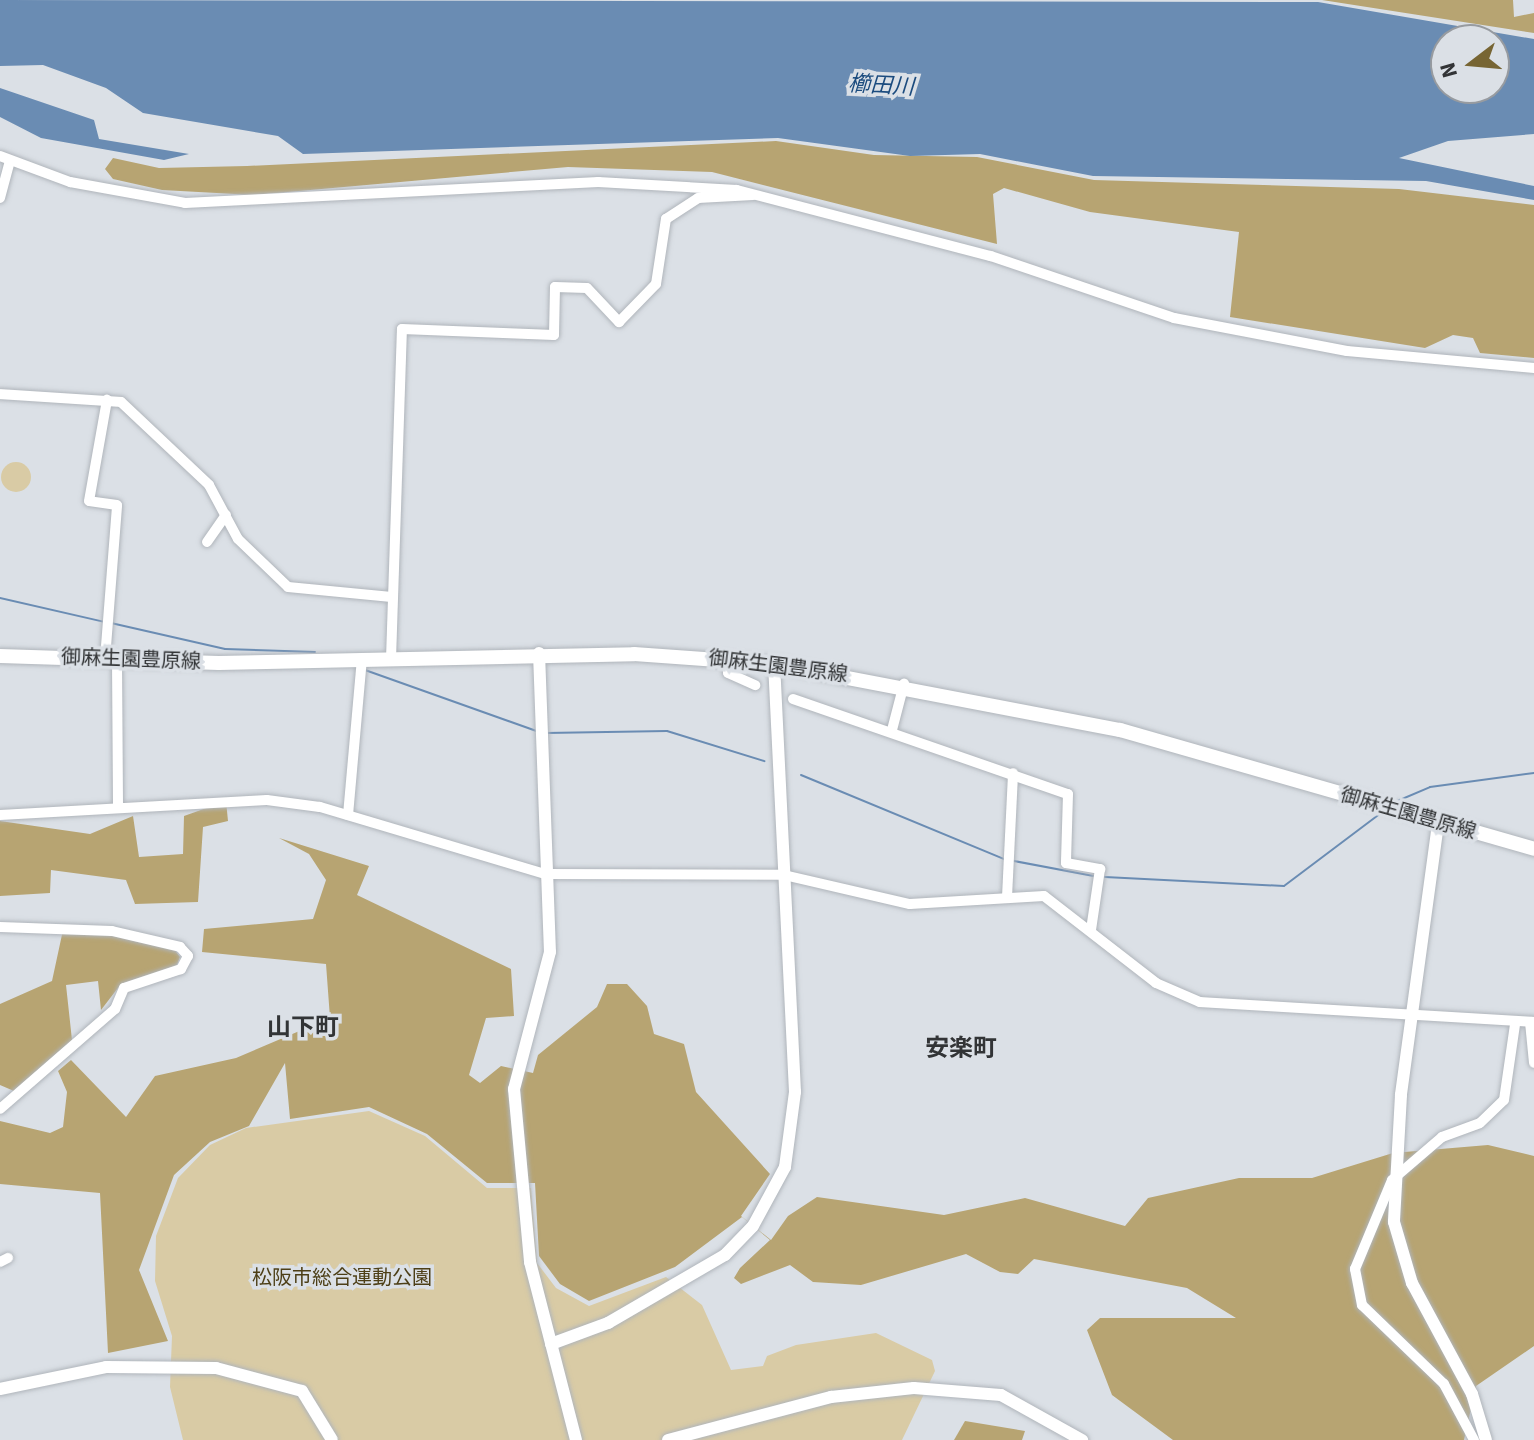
<!DOCTYPE html>
<meta charset="utf-8">
<style>
body{margin:0}
#map{position:relative;width:1534px;height:1440px;overflow:hidden;background:#dbe0e6;font-family:"Source Sans 3","Noto Sans JP",sans-serif}
div>[style]{position:absolute}
.green>*{inset:0;background:#d9cba5}
.round{border-radius:50%}
.forest>*{inset:0;background:#b7a472}
.water>*{inset:0;background:#6a8cb3}
.stream>*{height:2px;margin:-1px;padding:0 1px;transform-origin:1px;border-radius:1px;background:#6a8cb3}
.roads{filter:drop-shadow(0 0 2px #b0b5bb) drop-shadow(0 0 2px #b0b5bb)}
.minor>*{height:10px;margin:-5px;padding:0 5px;transform-origin:5px;border-radius:5px;background:#fff}
.tertiary>*{height:12px;margin:-6px;padding:0 6px;transform-origin:6px;border-radius:6px;background:#fff}
.secondary>*{height:14px;margin:-7px;padding:0 7px;transform-origin:7px;border-radius:7px;background:#fff}
span{translate:-50% -50%;white-space:nowrap;text-align:center;line-height:1.15;-webkit-text-stroke:7px #dbe0e6;paint-order:stroke}
.street-label{font-size:20px;color:#323436}
.park-label{font-size:20px;color:#4d3f17}
.water-label{font-size:22px;color:#1b4b7e;font-style:italic}
.quarter-label{font-size:24px;color:#323436;font-weight:700}
.north{position:absolute;left:1430px;top:24px;width:80px;height:80px;box-sizing:border-box;background:#dbe0e6;border:2px solid #979ba0;border-radius:50%;rotate:254deg;font-size:22px;font-weight:700;line-height:32px;text-align:center;color:#323436}
.north::after{content:'';display:block;margin:auto;width:28px;height:36px;background:#776533;clip-path:polygon(50% 0,100% 100%,50% 72%,0 100%)}
</style>
<div id="map">
<div class="green">
<div class="round" style="left:1px;top:462px;width:30px;height:30px"></div>
<div style="clip-path:polygon(369px 1111px,425px 1136px,487px 1188px,531px 1188px,537px 1263px,556px 1288px,589px 1306px,666px 1277px,702px 1305px,731px 1370px,763px 1366px,767px 1356px,796px 1345px,876px 1333px,932px 1360px,935px 1371px,902px 1440px,183px 1440px,170px 1387px,172px 1336px,155px 1281px,156px 1236px,178px 1178px,210px 1145px,246px 1128px)"></div>
</div>
<div class="forest">
<div style="clip-path:polygon(1322px 0,1513px 0,1514px 17px,1534px 13px,1534px 33px)"></div>
<div style="clip-path:polygon(776px 141px,874px 155px,977px 157px,1094px 180px,1399px 189px,1534px 205px,1534px 358px,1480px 353px,1473px 338px,1453px 335px,1425px 348px,1230px 317px,1239px 232px,1090px 212px,1004px 188px,993px 194px,997px 244px,712px 172px,568px 167px,253px 195px,162px 190px,113px 179px,105px 169px,113px 158px,159px 168px,247px 166px)"></div>
<div style="clip-path:polygon(226px 801px,228px 821px,203px 827px,198px 902px,135px 904px,126px 880px,51px 870px,50px 893px,0 896px,0 821px,90px 834px,133px 816px,139px 857px,183px 854px,184px 816px)"></div>
<div style="clip-path:polygon(279px 838px,369px 866px,357px 895px,511px 969px,514px 1016px,486px 1018px,469px 1075px,480px 1083px,501px 1066px,533px 1073px,538px 1055px,597px 1007px,607px 984px,627px 984px,647px 1006px,654px 1034px,684px 1044px,696px 1092px,770px 1174px,741px 1216px,771px 1240px,788px 1216px,817px 1197px,944px 1215px,1025px 1198px,1125px 1226px,1148px 1198px,1239px 1178px,1312px 1178px,1393px 1153px,1488px 1145px,1534px 1156px,1534px 1346px,1476px 1386px,1464px 1440px,1173px 1440px,1112px 1395px,1087px 1330px,1100px 1318px,1236px 1318px,1187px 1288px,1034px 1259px,1018px 1274px,1000px 1272px,966px 1254px,861px 1285px,813px 1282px,790px 1265px,741px 1284px,734px 1278px,740px 1268px,770px 1240px,742px 1217px,675px 1267px,589px 1301px,560px 1284px,539px 1256px,535px 1183px,487px 1183px,427px 1134px,369px 1107px,290px 1119px,285px 1063px,249px 1126px,210px 1142px,174px 1175px,139px 1270px,168px 1341px,108px 1353px,100px 1193px,0 1184px,0 1121px,50px 1133px,63px 1127px,67px 1092px,58px 1071px,71px 1060px,126px 1117px,155px 1076px,236px 1058px,330px 1018px,326px 964px,202px 952px,204px 929px,313px 919px,326px 880px,309px 854px)"></div>
<div style="clip-path:polygon(63px 930px,111px 934px,174px 949px,180px 957px,176px 967px,121px 984px,101px 1010px,98px 981px,66px 985px,72px 1040px,14px 1091px,0 1085px,0 1004px,52px 981px)"></div>
<div style="clip-path:polygon(965px 1421px,1025px 1431px,1022px 1440px,954px 1440px)"></div>
</div>
<div class="water">
<div style="clip-path:polygon(evenodd,0 0,1318px 2px,1534px 39px,1534px 134px,1448px 141px,1399px 158px,1534px 186px,1534px 200px,1426px 181px,1093px 176px,980px 154px,910px 156px,778px 138px,303px 154px,278px 136px,143px 113px,106px 88px,43px 65px,0 66px,0 0,1494px 40px,1494px 88px,1446px 88px,1446px 40px,1494px 40px)"></div>
<div style="clip-path:polygon(0 88px,94px 120px,99px 139px,189px 154px,164px 160px,41px 138px,0 117px)"></div>
</div>
<div class="stream">
<div style="left:0;top:598px;width:108px;rotate:12.9deg"></div>
<div style="left:111px;top:623px;width:117px;rotate:12.8deg"></div>
<div style="left:225px;top:649px;width:90px;rotate:1.9deg"></div>
<div style="left:365px;top:670px;width:182px;rotate:19.6deg"></div>
<div style="left:546px;top:733px;width:121px;rotate:-0.9deg"></div>
<div style="left:667px;top:731px;width:102px;rotate:17.2deg"></div>
<div style="left:801px;top:775px;width:220px;rotate:22.5deg"></div>
<div style="left:1395px;top:802px;width:38px;rotate:-23deg"></div>
<div style="left:1430px;top:787px;width:105px;rotate:-7.7deg"></div>
<div style="left:1014px;top:861px;width:81px;rotate:10.6deg"></div>
<div style="left:1105px;top:877px;width:179px;rotate:2.9deg"></div>
<div style="left:1284px;top:886px;width:121px;rotate:-37deg"></div>
</div>
<div class="roads">
<div class="minor">
<div style="left:0;top:156px;width:75px;rotate:20.4deg"></div>
<div style="left:70px;top:182px;width:117px;rotate:10.3deg"></div>
<div style="left:185px;top:203px;width:414px;rotate:-2.9deg"></div>
<div style="left:598px;top:182px;width:139px;rotate:3.3deg"></div>
<div style="left:737px;top:190px;width:262px;rotate:14.6deg"></div>
<div style="left:991px;top:256px;width:193px;rotate:18.7deg"></div>
<div style="left:1174px;top:318px;width:176px;rotate:10.8deg"></div>
<div style="left:1347px;top:351px;width:188px;rotate:5.2deg"></div>
<div style="left:0;top:198px;width:38px;rotate:-75deg"></div>
<div style="left:0;top:394px;width:121px;rotate:3.8deg"></div>
<div style="left:121px;top:402px;width:121px;rotate:43.3deg"></div>
<div style="left:209px;top:485px;width:61px;rotate:61.8deg"></div>
<div style="left:238px;top:539px;width:69px;rotate:43.8deg"></div>
<div style="left:288px;top:587px;width:104px;rotate:5.5deg"></div>
<div style="left:207px;top:542px;width:33px;rotate:-55deg"></div>
<div style="left:105px;top:659px;width:154px;rotate:-85.5deg"></div>
<div style="left:117px;top:505px;width:28px;rotate:-172deg"></div>
<div style="left:89px;top:501px;width:103px;rotate:-79.9deg"></div>
<div style="left:391px;top:659px;width:330px;rotate:-88.1deg"></div>
<div style="left:402px;top:329px;width:152px;rotate:2.3deg"></div>
<div style="left:554px;top:335px;width:48px;rotate:-88.8deg"></div>
<div style="left:555px;top:287px;width:32px;rotate:2deg"></div>
<div style="left:587px;top:288px;width:47px;rotate:46.7deg"></div>
<div style="left:619px;top:322px;width:53px;rotate:-45.8deg"></div>
<div style="left:656px;top:284px;width:66px;rotate:-81.3deg"></div>
<div style="left:666px;top:219px;width:38px;rotate:-33deg"></div>
<div style="left:698px;top:198px;width:55px;rotate:-3.1deg"></div>
<div style="left:117px;top:660px;width:147px;rotate:89.6deg"></div>
<div style="left:731px;top:661px;width:12px;rotate:104deg"></div>
<div style="left:728px;top:673px;width:30px;rotate:24deg"></div>
<div style="left:793px;top:699px;width:291px;rotate:19.1deg"></div>
<div style="left:1068px;top:794px;width:69px;rotate:91.7deg"></div>
<div style="left:1066px;top:863px;width:35px;rotate:10deg"></div>
<div style="left:1100px;top:869px;width:62px;rotate:98.4deg"></div>
<div style="left:892px;top:730px;width:48px;rotate:-75.4deg"></div>
<div style="left:0;top:815px;width:267px;rotate:-3.2deg"></div>
<div style="left:267px;top:800px;width:53px;rotate:7.5deg"></div>
<div style="left:320px;top:807px;width:235px;rotate:16.6deg"></div>
<div style="left:545px;top:874px;width:239px;rotate:0.2deg"></div>
<div style="left:784px;top:875px;width:129px;rotate:13deg"></div>
<div style="left:910px;top:904px;width:134px;rotate:-3.4deg"></div>
<div style="left:1044px;top:896px;width:142px;rotate:37.8deg"></div>
<div style="left:1156px;top:983px;width:48px;rotate:23.4deg"></div>
<div style="left:1200px;top:1002px;width:335px;rotate:3.4deg"></div>
<div style="left:348px;top:815px;width:157px;rotate:-84.9deg"></div>
<div style="left:1007px;top:897px;width:124px;rotate:-87.2deg"></div>
<div style="left:0;top:927px;width:112px;rotate:2deg"></div>
<div style="left:112px;top:931px;width:70px;rotate:13.2deg"></div>
<div style="left:180px;top:947px;width:12px;rotate:48deg"></div>
<div style="left:188px;top:956px;width:15px;rotate:118deg"></div>
<div style="left:181px;top:969px;width:60px;rotate:161.6deg"></div>
<div style="left:124px;top:988px;width:23px;rotate:113deg"></div>
<div style="left:115px;top:1009px;width:152px;rotate:139deg"></div>
<div style="left:1530px;top:1022px;width:41px;rotate:84.4deg"></div>
<div style="left:0;top:1262px;width:9px;rotate:-27deg"></div>
<div style="left:1474px;top:1440px;width:64px;rotate:-118.2deg"></div>
<div style="left:1444px;top:1384px;width:114px;rotate:-136.1deg"></div>
<div style="left:1362px;top:1305px;width:37px;rotate:-101deg"></div>
<div style="left:1355px;top:1269px;width:96px;rotate:-67.4deg"></div>
<div style="left:1392px;top:1180px;width:66px;rotate:-40.7deg"></div>
<div style="left:1442px;top:1137px;width:40px;rotate:-20.2deg"></div>
<div style="left:1480px;top:1123px;width:33px;rotate:-44deg"></div>
<div style="left:1504px;top:1100px;width:76px;rotate:-81.7deg"></div>
</div>
<div class="tertiary">
<div style="left:539px;top:653px;width:299px;rotate:87.9deg"></div>
<div style="left:550px;top:952px;width:142px;rotate:104.7deg"></div>
<div style="left:514px;top:1089px;width:174px;rotate:84.7deg"></div>
<div style="left:530px;top:1262px;width:184px;rotate:75.5deg"></div>
<div style="left:1438px;top:824px;width:274px;rotate:97.8deg"></div>
<div style="left:1401px;top:1095px;width:127px;rotate:93.2deg"></div>
<div style="left:1394px;top:1222px;width:64px;rotate:73.6deg"></div>
<div style="left:1412px;top:1283px;width:126px;rotate:61.6deg"></div>
<div style="left:1472px;top:1394px;width:48px;rotate:73.1deg"></div>
<div style="left:551px;top:1344px;width:61px;rotate:-20.2deg"></div>
<div style="left:608px;top:1323px;width:135px;rotate:-30.2deg"></div>
<div style="left:725px;top:1255px;width:40px;rotate:-46deg"></div>
<div style="left:753px;top:1226px;width:67px;rotate:-61.5deg"></div>
<div style="left:785px;top:1167px;width:76px;rotate:-82.4deg"></div>
<div style="left:795px;top:1092px;width:429px;rotate:-92.8deg"></div>
<div style="left:0;top:1389px;width:108px;rotate:-11.7deg"></div>
<div style="left:106px;top:1367px;width:110px;rotate:0.5deg"></div>
<div style="left:216px;top:1368px;width:89px;rotate:15deg"></div>
<div style="left:302px;top:1391px;width:57px;rotate:58.5deg"></div>
<div style="left:668px;top:1440px;width:169px;rotate:-14.8deg"></div>
<div style="left:831px;top:1397px;width:83px;rotate:-6.2deg"></div>
<div style="left:914px;top:1388px;width:87px;rotate:4.6deg"></div>
<div style="left:1001px;top:1395px;width:93px;rotate:29.1deg"></div>
</div>
<div class="secondary">
<div style="left:0;top:656px;width:219px;rotate:1.8deg"></div>
<div style="left:219px;top:663px;width:415px;rotate:-1.2deg"></div>
<div style="left:634px;top:654px;width:140px;rotate:4.1deg"></div>
<div style="left:774px;top:664px;width:352px;rotate:10.8deg"></div>
<div style="left:1120px;top:730px;width:431px;rotate:16deg"></div>
</div>
</div>
<div class="street-label">
<span style="left:131px;top:660px;rotate:2deg">御麻生園豊原線</span>
<span style="left:778px;top:667px;rotate:7deg">御麻生園豊原線</span>
<span style="left:1408px;top:814px;rotate:16deg">御麻生園豊原線</span>
</div>
<div class="park-label">
<span style="left:342px;top:1278px">松阪市総合運動公園</span>
</div>
<div class="water-label">
<span style="left:881px;top:86px;rotate:3deg">櫛田川</span>
</div>
<div class="quarter-label">
<span style="left:303px;top:1028px">山下町</span>
<span style="left:961px;top:1049px">安楽町</span>
</div>
<div class="north">N</div>
</div>
